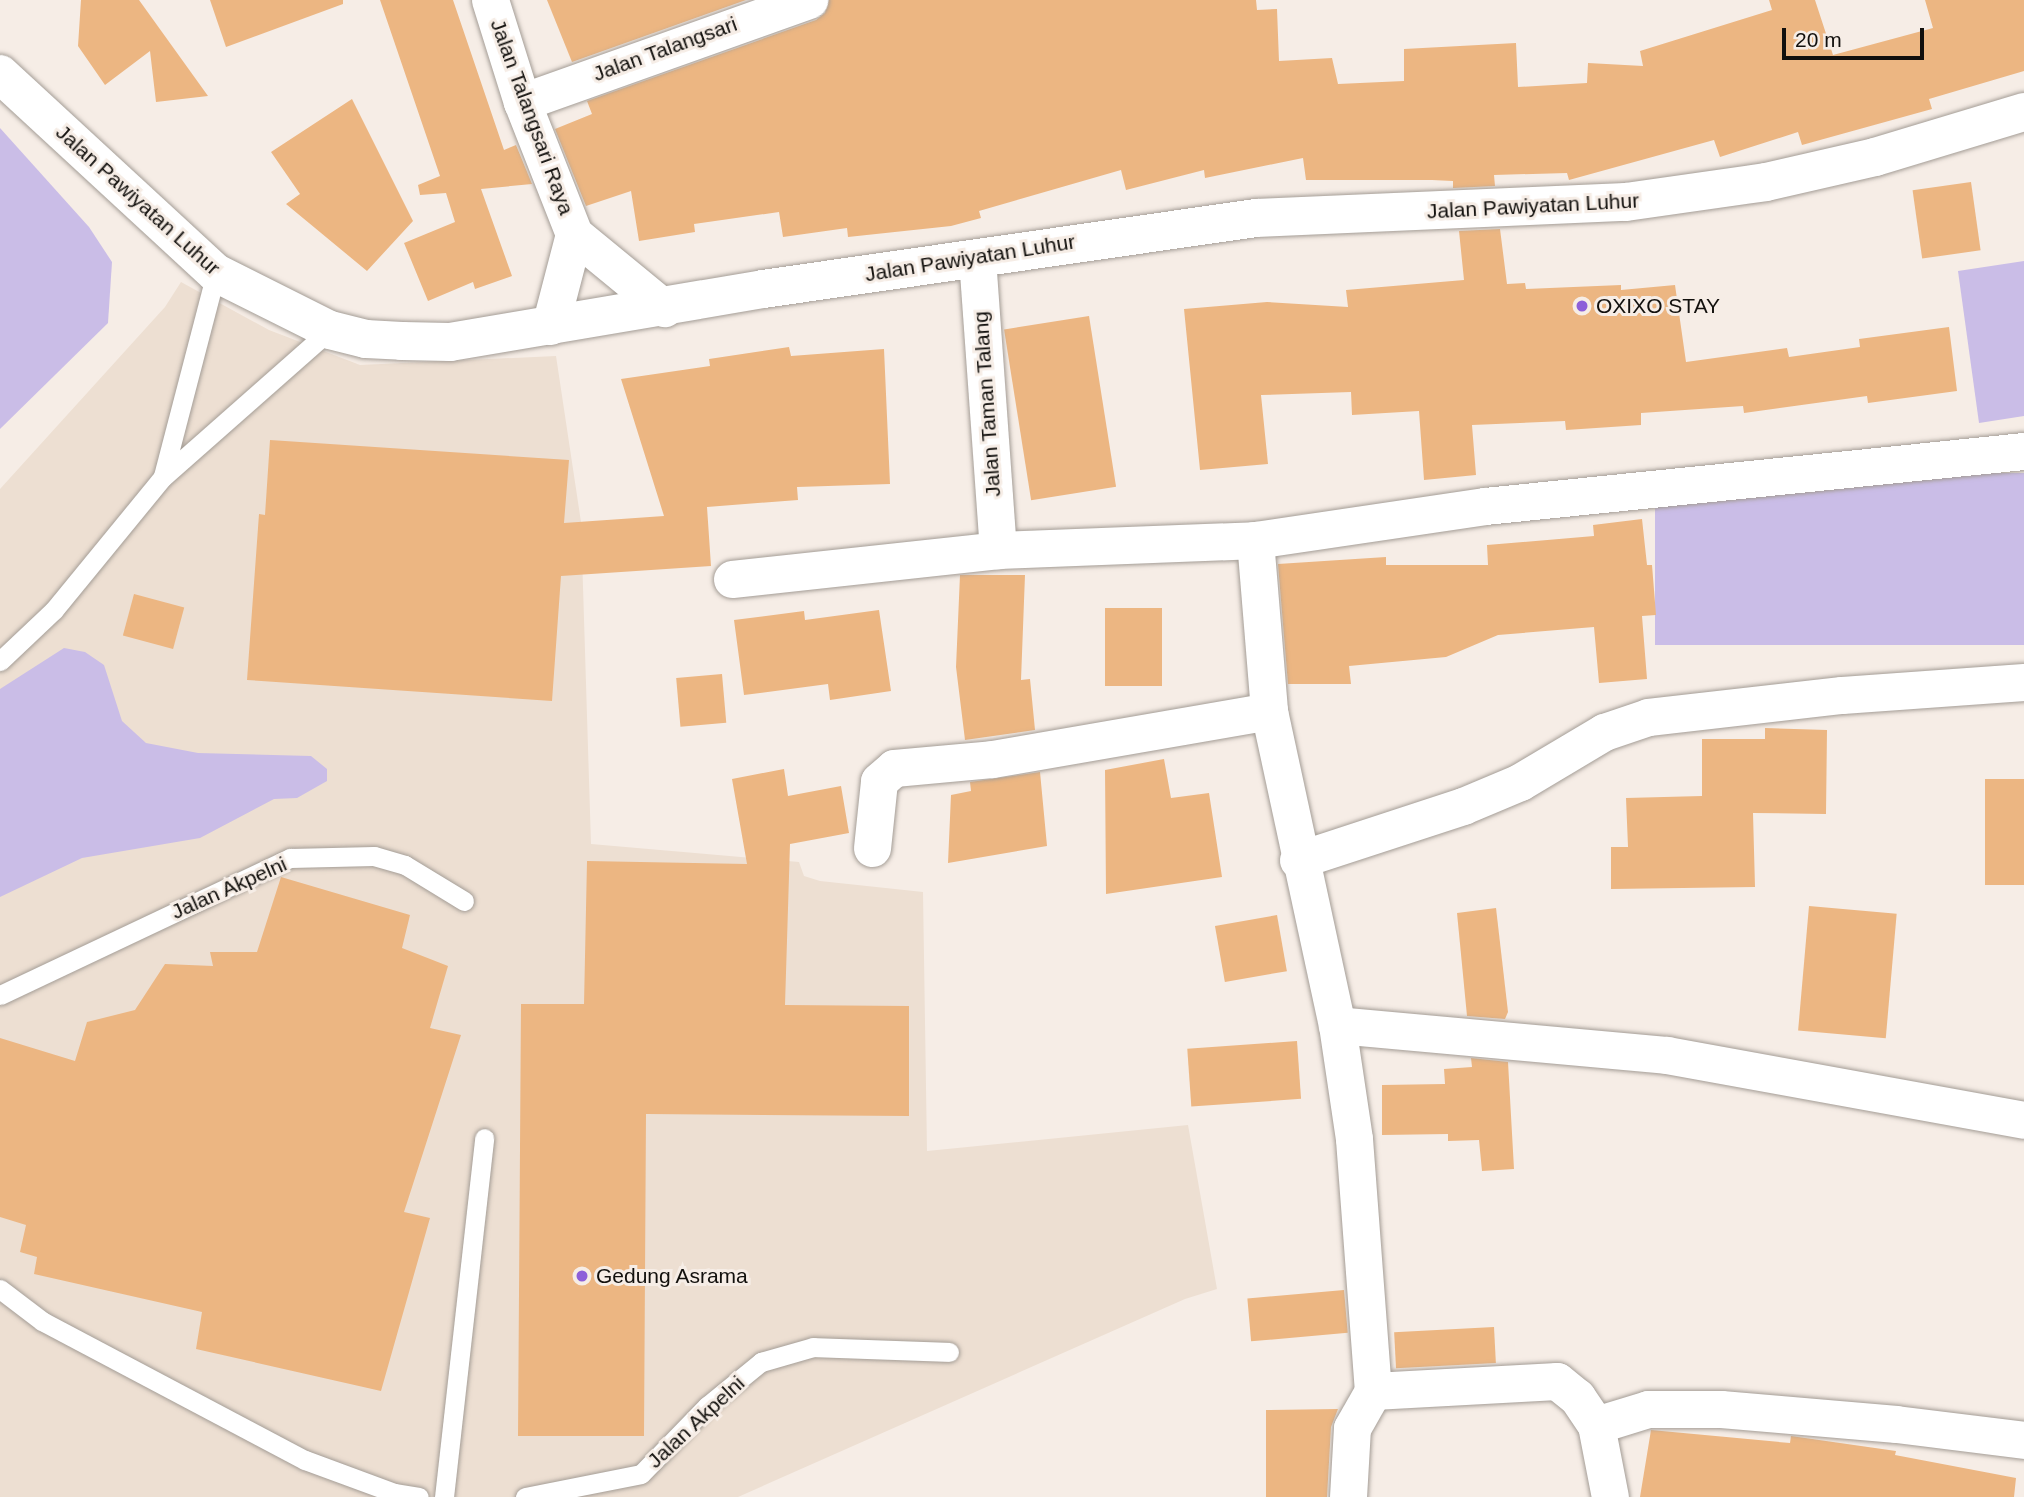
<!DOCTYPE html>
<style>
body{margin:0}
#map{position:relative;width:2024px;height:1497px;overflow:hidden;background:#f6ede6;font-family:Helvetica,sans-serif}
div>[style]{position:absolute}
.built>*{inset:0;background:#eddfd2}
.green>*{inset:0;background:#cabde7;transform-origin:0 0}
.building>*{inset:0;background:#ecb682;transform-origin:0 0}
.roads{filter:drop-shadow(0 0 2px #a49d96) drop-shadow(0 0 2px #a49d96)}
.service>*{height:19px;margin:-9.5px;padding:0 9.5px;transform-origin:9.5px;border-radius:9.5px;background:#fff}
.minor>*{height:37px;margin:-18.5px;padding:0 18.5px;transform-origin:18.5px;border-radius:18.5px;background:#fff}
.secondary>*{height:38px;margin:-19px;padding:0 19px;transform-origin:19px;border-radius:19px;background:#fff}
.dots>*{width:19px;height:19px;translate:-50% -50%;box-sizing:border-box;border:4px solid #f6ede6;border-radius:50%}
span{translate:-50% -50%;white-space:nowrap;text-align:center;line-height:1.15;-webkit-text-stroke:6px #f6ede6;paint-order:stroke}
.street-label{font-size:21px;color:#12100d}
.poi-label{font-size:21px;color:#12100d}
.left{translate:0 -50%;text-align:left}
.scale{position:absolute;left:1782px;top:28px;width:142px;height:32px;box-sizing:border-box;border:4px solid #12100d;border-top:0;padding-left:9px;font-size:21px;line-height:24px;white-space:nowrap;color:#12100d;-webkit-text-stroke:5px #f6ede6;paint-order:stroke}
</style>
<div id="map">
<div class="built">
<div style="clip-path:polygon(181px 282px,269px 330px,360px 365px,556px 356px,581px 522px,591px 844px,799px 862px,804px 876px,820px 881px,923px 892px,927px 1151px,1188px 1125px,1217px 1289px,1185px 1299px,738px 1497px,0 1497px,0 489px,165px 307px)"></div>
</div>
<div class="green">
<div style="clip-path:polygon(0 128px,89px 227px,112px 262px,108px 323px,0 429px)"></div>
<div style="clip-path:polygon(2024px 261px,2024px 416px,1979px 423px,1958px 271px)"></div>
<div style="left:2024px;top:473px;width:172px;height:369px;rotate:90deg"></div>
<div style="clip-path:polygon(64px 648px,85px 652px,104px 665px,122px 721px,146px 743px,198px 753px,311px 756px,327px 769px,327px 781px,297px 798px,274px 799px,200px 838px,82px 858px,0 897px,0 689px)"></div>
</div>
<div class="building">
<div style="clip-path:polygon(81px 0,139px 0,208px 96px,156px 102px,150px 51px,105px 85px,78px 46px)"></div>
<div style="clip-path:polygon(210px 0,343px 0,343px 4px,226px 47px)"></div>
<div style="clip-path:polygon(380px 0,453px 0,504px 150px,516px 145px,532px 184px,481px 189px,512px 276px,475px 289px,473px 282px,428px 301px,404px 243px,455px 222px,446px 193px,420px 195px,418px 185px,440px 176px)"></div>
<div style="clip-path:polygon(547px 0,746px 0,572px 62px)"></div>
<div style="clip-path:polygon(829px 0,1256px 0,1257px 10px,1277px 9px,1279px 61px,1332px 58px,1338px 84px,1404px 81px,1404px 49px,1516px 43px,1518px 87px,1587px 83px,1588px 63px,1643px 66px,1640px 51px,1772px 10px,1769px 0,1815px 0,1833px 55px,1933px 28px,1925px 0,2024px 0,2024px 71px,1929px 99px,1932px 109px,1802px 145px,1798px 132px,1720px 157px,1714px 140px,1569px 180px,1567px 173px,1494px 175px,1495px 186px,1453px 188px,1453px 181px,1432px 180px,1306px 180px,1303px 158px,1205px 178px,1204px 170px,1126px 190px,1121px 170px,979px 211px,981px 218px,951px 226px,848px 237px,847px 228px,783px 237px,779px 212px,694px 224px,695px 232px,639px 241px,631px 191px,586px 206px,555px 129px,592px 114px,587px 101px,816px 20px,825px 13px)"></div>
<div style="clip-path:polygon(352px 99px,413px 221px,367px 271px,286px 204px,300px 194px,271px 152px)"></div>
<div style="left:1971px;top:182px;width:69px;height:59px;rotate:82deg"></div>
<div style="clip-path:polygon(1500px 229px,1507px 284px,1525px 283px,1526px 289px,1621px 285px,1621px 290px,1675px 285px,1686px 362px,1787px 348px,1789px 357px,1860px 347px,1859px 339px,1949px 327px,1957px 391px,1868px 403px,1867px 396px,1744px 413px,1743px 406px,1641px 413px,1641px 425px,1566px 430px,1565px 421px,1472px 425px,1476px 475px,1424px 480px,1419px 411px,1352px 415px,1351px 392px,1261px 395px,1268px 464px,1200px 470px,1184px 309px,1267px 302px,1348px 307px,1346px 290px,1464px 280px,1459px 231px)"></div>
<div style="left:1089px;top:316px;width:173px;height:86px;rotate:81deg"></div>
<div style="clip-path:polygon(789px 347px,791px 356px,884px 349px,890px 484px,797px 487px,798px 500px,707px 507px,711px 566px,561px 576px,552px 701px,247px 680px,259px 514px,265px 515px,270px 440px,569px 460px,564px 523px,664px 516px,621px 379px,710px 366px,709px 359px)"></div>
<div style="clip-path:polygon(1642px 519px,1647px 565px,1652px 565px,1656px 615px,1642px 616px,1647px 679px,1599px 683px,1594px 627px,1498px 635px,1446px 657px,1349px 666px,1351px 684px,1288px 684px,1278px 564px,1386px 557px,1386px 565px,1488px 565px,1487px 545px,1594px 536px,1593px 525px)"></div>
<div style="clip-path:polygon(960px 575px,1025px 575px,1021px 680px,1030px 679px,1035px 730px,965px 740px,956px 667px)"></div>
<div style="left:134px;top:594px;width:52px;height:43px;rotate:15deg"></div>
<div style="left:1105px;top:608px;width:57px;height:78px"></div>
<div style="clip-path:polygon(879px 610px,891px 691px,830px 700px,828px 684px,744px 695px,734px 620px,804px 611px,805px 620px)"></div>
<div style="left:722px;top:674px;width:49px;height:46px;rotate:85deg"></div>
<div style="clip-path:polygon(1765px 728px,1827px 730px,1826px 814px,1753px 813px,1755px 887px,1611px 889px,1611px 847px,1628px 847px,1626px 798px,1702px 796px,1702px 739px,1765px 739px)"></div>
<div style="clip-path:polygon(1164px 759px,1171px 798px,1209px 793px,1222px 877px,1106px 894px,1105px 770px)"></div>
<div style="clip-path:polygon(784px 769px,788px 796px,841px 786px,849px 833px,790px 844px,785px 1005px,909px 1006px,909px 1116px,646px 1114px,644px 1436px,518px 1436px,521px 1004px,584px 1004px,587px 861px,747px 864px,732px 779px)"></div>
<div style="clip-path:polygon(1040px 772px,1047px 846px,948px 863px,951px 795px,971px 791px,970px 782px)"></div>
<div style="left:2024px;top:779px;width:106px;height:39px;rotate:90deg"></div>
<div style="clip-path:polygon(281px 877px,410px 915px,402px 948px,448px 966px,430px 1028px,461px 1035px,404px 1212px,430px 1218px,381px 1391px,196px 1349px,202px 1312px,34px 1274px,37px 1257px,20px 1252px,26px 1225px,0 1217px,0 1038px,75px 1061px,87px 1022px,135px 1010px,165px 964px,213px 966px,210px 952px,257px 952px)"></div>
<div style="left:1809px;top:906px;width:88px;height:125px;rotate:5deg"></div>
<div style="clip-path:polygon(1496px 908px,1508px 1012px,1505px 1019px,1467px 1016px,1457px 913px)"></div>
<div style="left:1277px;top:915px;width:57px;height:63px;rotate:80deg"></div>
<div style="left:1297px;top:1041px;width:58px;height:110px;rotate:86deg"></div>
<div style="clip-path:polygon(1471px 1058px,1508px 1062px,1514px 1169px,1482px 1171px,1479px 1140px,1448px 1141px,1448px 1134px,1382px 1135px,1382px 1085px,1445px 1084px,1444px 1069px,1472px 1067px)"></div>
<div style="left:1344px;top:1290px;width:43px;height:97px;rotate:85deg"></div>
<div style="left:1494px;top:1327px;width:36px;height:100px;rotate:87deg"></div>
<div style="clip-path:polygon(1338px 1409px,1331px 1427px,1327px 1497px,1266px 1497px,1266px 1410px)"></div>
<div style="clip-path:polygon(1651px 1430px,1790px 1443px,1791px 1436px,1896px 1451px,1895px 1455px,2016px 1478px,2014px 1497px,1640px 1497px)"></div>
</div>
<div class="roads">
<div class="service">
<div style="left:163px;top:476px;width:210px;rotate:-75.4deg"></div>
<div style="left:0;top:661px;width:74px;rotate:-43.4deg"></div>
<div style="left:54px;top:610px;width:172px;rotate:-50.7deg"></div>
<div style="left:163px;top:477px;width:222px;rotate:-41.4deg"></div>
<div style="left:0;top:995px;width:321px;rotate:-25.3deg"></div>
<div style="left:290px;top:858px;width:84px;rotate:-1.4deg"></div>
<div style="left:374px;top:856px;width:32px;rotate:16deg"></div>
<div style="left:405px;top:865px;width:69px;rotate:31.4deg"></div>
<div style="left:0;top:1289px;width:53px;rotate:37.3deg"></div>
<div style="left:42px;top:1321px;width:297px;rotate:27.9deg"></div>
<div style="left:305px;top:1460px;width:95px;rotate:20.3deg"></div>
<div style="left:394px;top:1493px;width:25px;rotate:9deg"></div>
<div style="left:444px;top:1497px;width:361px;rotate:-83.6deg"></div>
<div style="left:525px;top:1497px;width:118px;rotate:-11.2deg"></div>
<div style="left:641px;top:1474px;width:95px;rotate:-45.9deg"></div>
<div style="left:707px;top:1406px;width:70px;rotate:-39.2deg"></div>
<div style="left:761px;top:1362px;width:54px;rotate:-16.1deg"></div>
<div style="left:813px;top:1347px;width:136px;rotate:2.1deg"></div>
</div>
<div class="minor">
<div style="left:490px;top:0;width:107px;rotate:72.6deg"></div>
<div style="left:522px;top:102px;width:142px;rotate:68.5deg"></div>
<div style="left:574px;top:234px;width:117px;rotate:39.4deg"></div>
<div style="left:522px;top:102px;width:305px;rotate:-19.6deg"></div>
<div style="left:977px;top:258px;width:293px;rotate:85.9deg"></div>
<div style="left:550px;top:326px;width:95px;rotate:-75.4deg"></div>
<div style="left:1255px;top:540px;width:172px;rotate:85.3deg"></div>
<div style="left:1269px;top:711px;width:321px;rotate:77.8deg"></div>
<div style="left:1337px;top:1025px;width:115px;rotate:81.5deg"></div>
<div style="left:1354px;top:1139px;width:253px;rotate:85.7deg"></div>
<div style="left:1373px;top:1391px;width:184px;rotate:-3.1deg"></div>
<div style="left:1557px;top:1381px;width:26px;rotate:39deg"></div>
<div style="left:1577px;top:1397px;width:34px;rotate:56deg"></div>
<div style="left:1596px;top:1425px;width:73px;rotate:79deg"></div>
<div style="left:732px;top:579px;width:268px;rotate:-6.2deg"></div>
<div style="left:998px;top:550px;width:257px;rotate:-2.2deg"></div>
<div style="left:1255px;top:540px;width:232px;rotate:-8.4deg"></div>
<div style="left:1485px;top:506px;width:542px;rotate:-5.83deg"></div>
<div style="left:872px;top:848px;width:67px;rotate:-84deg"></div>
<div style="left:879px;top:781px;width:20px;rotate:-41deg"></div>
<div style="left:894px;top:768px;width:98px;rotate:-5.2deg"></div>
<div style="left:992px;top:759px;width:281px;rotate:-9.8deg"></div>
<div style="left:1298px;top:860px;width:174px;rotate:-18.1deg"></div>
<div style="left:1463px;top:806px;width:62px;rotate:-22.8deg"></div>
<div style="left:1520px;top:782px;width:98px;rotate:-30.8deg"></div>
<div style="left:1604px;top:732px;width:46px;rotate:-18.8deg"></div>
<div style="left:1648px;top:717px;width:195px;rotate:-6.5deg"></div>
<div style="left:1842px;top:695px;width:182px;rotate:-4.1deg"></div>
<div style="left:1337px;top:1025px;width:331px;rotate:5.2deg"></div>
<div style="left:1667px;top:1055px;width:363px;rotate:10.3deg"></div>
<div style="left:1596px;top:1425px;width:54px;rotate:-17.1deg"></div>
<div style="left:1648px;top:1409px;width:73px"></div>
<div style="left:1721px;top:1409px;width:176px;rotate:4.9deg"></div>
<div style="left:1896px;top:1424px;width:129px;rotate:7.1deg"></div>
<div style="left:1348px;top:1497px;width:69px;rotate:-86.7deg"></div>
<div style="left:1352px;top:1428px;width:43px;rotate:-60.4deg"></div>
</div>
<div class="secondary">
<div style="left:0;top:74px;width:294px;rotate:42.7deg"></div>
<div style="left:216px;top:273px;width:127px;rotate:26.6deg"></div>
<div style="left:330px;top:330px;width:37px;rotate:14deg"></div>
<div style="left:366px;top:339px;width:36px;rotate:3deg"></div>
<div style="left:402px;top:341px;width:48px;rotate:1.2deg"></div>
<div style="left:450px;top:342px;width:317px;rotate:-9.6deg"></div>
<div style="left:763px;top:289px;width:498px;rotate:-8.2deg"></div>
<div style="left:1256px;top:218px;width:370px;rotate:-2.5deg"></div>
<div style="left:1626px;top:202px;width:141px;rotate:-8.1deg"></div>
<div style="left:1766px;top:182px;width:112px;rotate:-12.9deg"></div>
<div style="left:1875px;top:157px;width:156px;rotate:-16.8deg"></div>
</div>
</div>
<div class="dots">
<div style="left:1582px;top:306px;background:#8d5fd9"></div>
<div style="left:582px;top:1276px;background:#8d5fd9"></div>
</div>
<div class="street-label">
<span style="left:665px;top:49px;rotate:-20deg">Jalan Talangsari</span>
<span style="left:532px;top:117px;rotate:70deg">Jalan Talangsari Raya</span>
<span style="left:138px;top:200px;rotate:42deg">Jalan Pawiyatan Luhur</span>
<span style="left:1533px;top:206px;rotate:-3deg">Jalan Pawiyatan Luhur</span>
<span style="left:970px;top:258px;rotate:-9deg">Jalan Pawiyatan Luhur</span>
<span style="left:987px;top:404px;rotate:-94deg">Jalan Taman Talang</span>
<span style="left:229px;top:888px;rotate:-24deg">Jalan Akpelni</span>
<span style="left:696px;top:1422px;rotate:-43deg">Jalan Akpelni</span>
</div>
<div class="poi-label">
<span class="left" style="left:1596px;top:306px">OXIXO STAY</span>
<span class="left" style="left:596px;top:1276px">Gedung Asrama</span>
</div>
<div class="scale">20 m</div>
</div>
